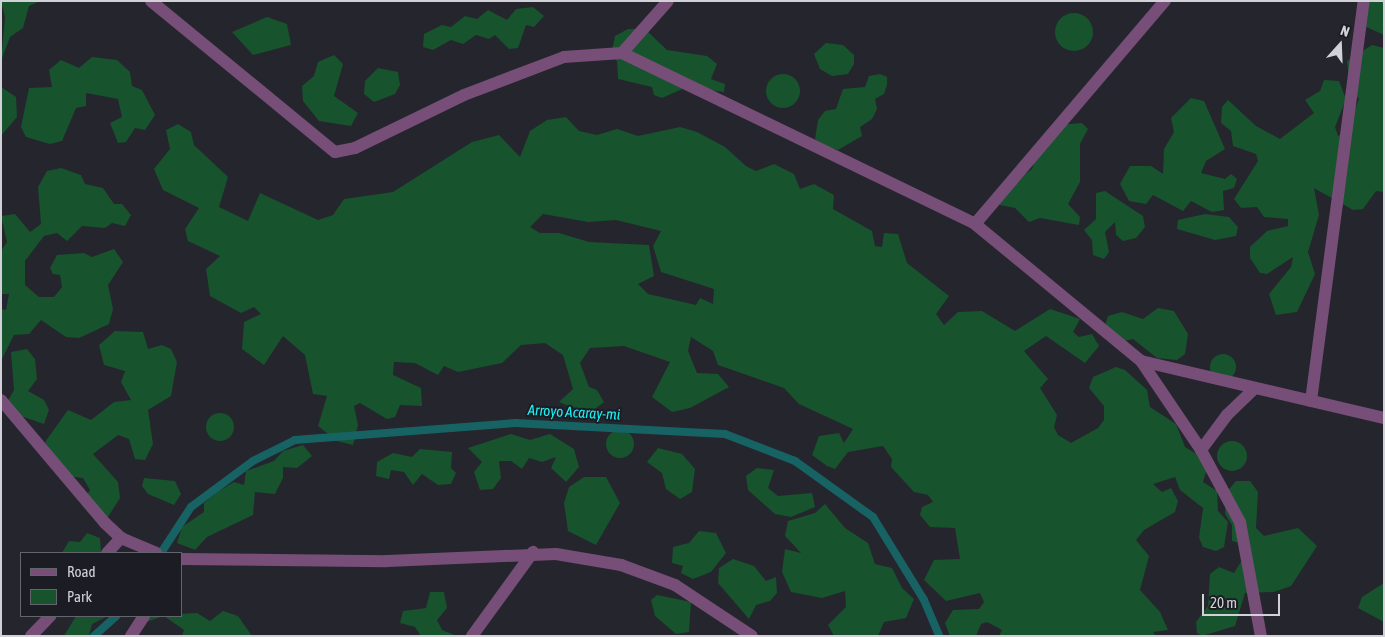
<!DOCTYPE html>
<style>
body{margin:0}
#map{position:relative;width:1385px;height:637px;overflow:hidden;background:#25252e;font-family:"Asap Condensed",sans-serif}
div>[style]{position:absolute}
.green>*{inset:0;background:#17532d}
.round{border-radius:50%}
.stream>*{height:8px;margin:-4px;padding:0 4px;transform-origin:4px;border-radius:4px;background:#176364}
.minor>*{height:12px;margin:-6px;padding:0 6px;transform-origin:6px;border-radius:6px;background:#764e77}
span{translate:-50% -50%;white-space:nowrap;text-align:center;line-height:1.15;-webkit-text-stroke:4px #1b1c24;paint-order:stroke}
.water-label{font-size:15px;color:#19f4f6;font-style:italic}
.frame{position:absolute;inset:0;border:2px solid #d1d1d7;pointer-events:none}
.legend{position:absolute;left:20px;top:552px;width:162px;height:65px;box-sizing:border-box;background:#1b1c24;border:1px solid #64646c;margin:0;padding:6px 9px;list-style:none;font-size:15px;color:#d1d1d7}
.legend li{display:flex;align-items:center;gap:10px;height:25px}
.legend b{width:25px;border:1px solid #64646c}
.north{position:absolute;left:1315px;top:20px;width:50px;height:50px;-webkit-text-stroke:4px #1b1c24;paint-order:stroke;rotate:20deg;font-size:14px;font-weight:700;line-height:20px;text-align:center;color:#d1d1d7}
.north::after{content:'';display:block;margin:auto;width:18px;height:22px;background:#d1d1d7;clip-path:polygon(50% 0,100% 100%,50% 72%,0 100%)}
.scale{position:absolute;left:1202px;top:594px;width:78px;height:22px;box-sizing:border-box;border:2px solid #d1d1d7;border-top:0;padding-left:6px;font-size:15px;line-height:18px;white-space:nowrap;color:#d1d1d7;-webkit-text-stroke:4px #1b1c24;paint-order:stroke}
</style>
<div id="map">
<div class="green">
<div style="clip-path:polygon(1px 1px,40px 1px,29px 6px,23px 28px,10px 37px,1px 61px,5px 17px)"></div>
<div style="clip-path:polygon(1366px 1px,1384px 1px,1384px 35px,1364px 26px)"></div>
<div style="clip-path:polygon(533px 7px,544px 16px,534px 27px,526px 25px,518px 48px,509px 49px,495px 35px,489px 39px,476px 35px,463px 44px,451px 40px,433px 50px,423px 47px,424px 34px,442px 25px,451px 27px,465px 16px,477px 19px,488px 10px,507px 20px,516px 9px)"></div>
<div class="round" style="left:1055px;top:13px;width:38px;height:38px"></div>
<div style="clip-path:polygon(267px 17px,287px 24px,291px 45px,253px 55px,232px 32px)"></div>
<div style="clip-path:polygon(628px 29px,645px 29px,667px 50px,707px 56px,717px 64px,711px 79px,725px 84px,724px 92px,687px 87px,662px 98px,654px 95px,652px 87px,618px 79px,617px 61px,611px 55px,615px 36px)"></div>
<div style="clip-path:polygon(826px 43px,843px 45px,854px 55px,854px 64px,848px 74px,832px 76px,820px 69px,814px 54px)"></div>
<div style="clip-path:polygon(1372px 45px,1384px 48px,1384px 192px,1376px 191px,1363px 209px,1353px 210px,1314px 188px,1319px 215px,1308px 252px,1315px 274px,1297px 312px,1276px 315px,1269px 294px,1291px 267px,1293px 257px,1267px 274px,1260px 273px,1250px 258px,1250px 247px,1267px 231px,1288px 226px,1288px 219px,1264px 217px,1257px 207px,1241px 208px,1234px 199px,1258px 161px,1256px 154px,1233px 146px,1231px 131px,1221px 123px,1222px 107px,1228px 100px,1256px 126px,1280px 139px,1314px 113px,1305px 100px,1320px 91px,1324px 80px,1339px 81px,1346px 99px,1335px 127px,1338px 136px,1347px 131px,1359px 99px,1350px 89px,1347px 61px)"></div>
<div style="clip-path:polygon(334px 55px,343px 64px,334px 96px,358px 113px,351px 126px,319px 121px,303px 101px,302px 86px,314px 76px,318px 62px)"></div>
<div style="clip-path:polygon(92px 57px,117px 60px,130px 72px,132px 86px,142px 90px,155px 115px,145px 130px,135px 128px,126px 142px,118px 143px,110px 123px,122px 117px,118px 99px,86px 93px,86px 106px,76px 108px,62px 141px,50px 144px,26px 137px,21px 127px,29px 88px,52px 87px,49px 70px,61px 60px,79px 68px)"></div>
<div style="clip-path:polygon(378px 68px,398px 72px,400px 85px,395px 94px,374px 102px,364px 94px,365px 81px)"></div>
<div style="clip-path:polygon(880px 74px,887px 77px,887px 85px,884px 94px,875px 99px,877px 109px,872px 119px,860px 127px,862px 136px,838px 150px,821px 144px,815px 139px,818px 120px,825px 111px,836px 109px,843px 89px,865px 87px,869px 76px)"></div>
<div class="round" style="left:766px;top:74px;width:34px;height:34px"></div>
<div style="clip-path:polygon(1px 87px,16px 97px,17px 117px,1px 136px)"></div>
<div style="clip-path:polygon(1191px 98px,1204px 101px,1225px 149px,1206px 161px,1201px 173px,1225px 179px,1231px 174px,1237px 179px,1234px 188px,1223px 191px,1224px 210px,1212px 212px,1191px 201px,1183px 211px,1153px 195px,1146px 204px,1129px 201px,1120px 184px,1130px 166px,1151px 166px,1163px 174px,1164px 149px,1174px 132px,1171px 118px)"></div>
<div style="clip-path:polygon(evenodd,566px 117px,579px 131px,597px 135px,617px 129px,638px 136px,680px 127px,697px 132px,725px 147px,746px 166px,756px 171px,774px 164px,794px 174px,800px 189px,814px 184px,834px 195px,833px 209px,872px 231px,875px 246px,882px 247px,884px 233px,898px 234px,907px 263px,949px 296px,936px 314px,944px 325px,958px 312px,982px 311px,1015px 331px,1050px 309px,1080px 319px,1073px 332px,1079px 337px,1092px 334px,1099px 346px,1085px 363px,1046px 336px,1024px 351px,1048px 379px,1040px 388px,1057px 415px,1054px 427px,1058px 435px,1071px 443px,1098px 428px,1104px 420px,1104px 406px,1089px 388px,1093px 377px,1116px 367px,1125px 370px,1147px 390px,1150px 407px,1176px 424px,1185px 447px,1200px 456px,1207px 469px,1203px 482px,1217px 491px,1218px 511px,1228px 522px,1224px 547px,1216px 551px,1203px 547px,1199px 538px,1203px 508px,1180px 490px,1175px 477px,1153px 484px,1162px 492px,1171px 488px,1178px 501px,1175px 512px,1144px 530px,1136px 540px,1149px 556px,1140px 590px,1160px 612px,1168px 630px,1153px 632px,1156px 636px,999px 636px,1002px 630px,987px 622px,981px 624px,976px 636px,950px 636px,945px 623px,953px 610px,979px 609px,984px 602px,980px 593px,946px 601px,924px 580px,934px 560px,960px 559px,955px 528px,930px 527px,920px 515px,922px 507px,933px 502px,928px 495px,914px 492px,891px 467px,892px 459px,883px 446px,848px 452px,835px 469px,827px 466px,812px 455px,819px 436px,839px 433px,844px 443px,853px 429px,799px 404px,784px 388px,718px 365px,713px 351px,691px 337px,688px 351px,697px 373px,718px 374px,729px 387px,690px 408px,672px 412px,652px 397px,670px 362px,624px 346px,590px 348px,580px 363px,589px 387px,597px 390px,604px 402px,591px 412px,569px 406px,559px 402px,573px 389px,563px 355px,545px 343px,521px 345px,502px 363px,458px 372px,444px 366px,438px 375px,415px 363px,394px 362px,393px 375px,421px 388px,422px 406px,400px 405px,395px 417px,387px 419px,360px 403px,354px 406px,358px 425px,353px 445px,337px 441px,318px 426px,327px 396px,313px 394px,305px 355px,283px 336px,264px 365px,242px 349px,244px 322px,261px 314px,254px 307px,241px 313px,210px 296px,206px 269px,220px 256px,188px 241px,185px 229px,199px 208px,163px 190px,154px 169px,170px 149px,166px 130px,178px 124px,191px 132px,194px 145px,228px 177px,219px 207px,248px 221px,260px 193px,318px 220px,333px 215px,344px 199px,393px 192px,472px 142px,499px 135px,520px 157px,530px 131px,547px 120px,566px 117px,543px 214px,588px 222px,616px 220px,661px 231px,653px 246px,661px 272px,714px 289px,713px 304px,700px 298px,696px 305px,648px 294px,638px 284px,654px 276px,649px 245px,589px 242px,559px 233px,540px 233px,530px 227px,543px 214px)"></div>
<div style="clip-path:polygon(1082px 123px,1088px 129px,1080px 144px,1080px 182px,1068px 204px,1080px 217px,1079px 225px,1040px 218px,1029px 222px,1015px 208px,1000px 205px,998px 195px,1032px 169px,1038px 153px,1060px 125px)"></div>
<div style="clip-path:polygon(61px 168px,81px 175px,85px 184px,103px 188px,114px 204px,122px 204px,131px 215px,125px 226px,112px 223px,105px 228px,82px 226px,67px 241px,57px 233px,44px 236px,25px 261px,25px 285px,39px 297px,54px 297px,62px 287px,60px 275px,53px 274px,50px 268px,57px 255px,84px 253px,92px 257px,114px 249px,123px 262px,108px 285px,113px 309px,109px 324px,79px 338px,66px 337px,41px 320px,29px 334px,14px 335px,1px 361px,1px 309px,6px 310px,9px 294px,1px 294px,1px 251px,7px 242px,1px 216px,15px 214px,30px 232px,41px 224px,38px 187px,47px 171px)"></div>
<div style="clip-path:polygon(1105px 191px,1143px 216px,1145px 227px,1136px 238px,1123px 241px,1116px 235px,1115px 222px,1105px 232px,1109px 252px,1104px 259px,1093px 255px,1092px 240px,1084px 230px,1096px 219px,1096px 193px)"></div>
<div style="clip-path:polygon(1205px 214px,1229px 217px,1238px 227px,1236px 236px,1215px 240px,1177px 229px,1178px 220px)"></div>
<div style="clip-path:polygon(1158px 308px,1174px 311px,1188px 334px,1185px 354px,1177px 360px,1157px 358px,1133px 339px,1112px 344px,1102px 335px,1108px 316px,1122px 312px,1143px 319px)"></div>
<div style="clip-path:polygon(115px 331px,143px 332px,148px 349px,162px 345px,171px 349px,177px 362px,171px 396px,148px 410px,153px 444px,145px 460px,135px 459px,129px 439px,118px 435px,93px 454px,118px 482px,120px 498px,108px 517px,81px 504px,90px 490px,83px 478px,67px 476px,45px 442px,68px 410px,91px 420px,114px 402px,131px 400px,121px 382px,125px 371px,104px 365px,99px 345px)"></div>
<div style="clip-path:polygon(27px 349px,35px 359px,37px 379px,28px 391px,44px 400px,49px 410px,44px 424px,15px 414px,6px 404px,14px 390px,11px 352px)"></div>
<div class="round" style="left:1210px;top:354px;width:26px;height:26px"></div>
<div class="round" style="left:206px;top:413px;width:28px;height:28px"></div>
<div class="round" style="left:606px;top:430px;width:28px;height:28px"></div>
<div style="clip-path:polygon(511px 434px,530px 440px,550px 434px,574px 449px,579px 467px,566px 482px,551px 468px,556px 457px,542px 462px,529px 458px,522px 469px,511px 461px,499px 461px,501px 478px,493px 489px,480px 490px,474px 472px,482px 462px,468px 448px)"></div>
<div class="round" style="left:1217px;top:441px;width:30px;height:30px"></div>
<div style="clip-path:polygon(303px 445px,312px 456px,297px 468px,283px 467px,283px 478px,275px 494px,255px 492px,253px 515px,207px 537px,195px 550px,177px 543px,182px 527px,204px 512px,204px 503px,219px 491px,234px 482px,244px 485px,246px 471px,274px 461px,283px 451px)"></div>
<div style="clip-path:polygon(658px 448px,682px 454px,695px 469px,692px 492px,680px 499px,666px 489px,662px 473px,647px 462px)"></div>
<div style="clip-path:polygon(420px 449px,452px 452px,451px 468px,456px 473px,451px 484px,438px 485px,422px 474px,413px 485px,404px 472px,391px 470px,389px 479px,376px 476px,377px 462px,393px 453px,412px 457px)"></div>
<div style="clip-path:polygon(757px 468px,774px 470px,768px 488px,778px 496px,812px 493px,815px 507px,791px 517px,775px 514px,748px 490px,746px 476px)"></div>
<div style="clip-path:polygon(584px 477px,606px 477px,620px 503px,596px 545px,568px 531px,564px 503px,569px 487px)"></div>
<div style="clip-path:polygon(144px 478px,175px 481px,181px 494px,174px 505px,148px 494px,142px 486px)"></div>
<div style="clip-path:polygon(1236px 481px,1250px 481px,1258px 492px,1256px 528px,1264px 536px,1298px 528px,1317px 546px,1291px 586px,1274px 592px,1245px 593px,1235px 626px,1202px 636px,1197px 633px,1196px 622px,1208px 606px,1210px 574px,1219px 567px,1234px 573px,1245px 555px,1243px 544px,1232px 541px,1232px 525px,1225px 514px,1226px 493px)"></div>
<div style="clip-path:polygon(825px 504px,845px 528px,868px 543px,875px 564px,892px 568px,902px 588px,914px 599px,906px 618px,884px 622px,878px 636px,834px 636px,828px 625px,846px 607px,845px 591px,822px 598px,791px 592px,782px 572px,785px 549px,801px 553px,785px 536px,788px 521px,815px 513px)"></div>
<div style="clip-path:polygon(699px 531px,716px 533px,726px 553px,711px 572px,693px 579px,681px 573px,683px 566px,672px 563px,673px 547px,689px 543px)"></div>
<div style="clip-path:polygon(87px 533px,100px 538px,101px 553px,62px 553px,69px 541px,80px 542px)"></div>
<div style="clip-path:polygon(733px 559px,754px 566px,766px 581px,776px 577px,777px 593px,770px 601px,756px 605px,749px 619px,718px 583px,719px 568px)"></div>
<div style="clip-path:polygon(1384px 583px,1384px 622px,1358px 608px,1362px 597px)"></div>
<div style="clip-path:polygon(430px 592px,444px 592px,447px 608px,437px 620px,442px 630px,457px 636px,421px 636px,415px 627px,400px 623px,403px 611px,426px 608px)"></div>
<div style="clip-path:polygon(657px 595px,691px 602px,689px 632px,676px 634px,655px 616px,651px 600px)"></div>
<div style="clip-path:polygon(223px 611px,238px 616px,252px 636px,182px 636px,184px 630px,164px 616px,143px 623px,141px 616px,197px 613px,210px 621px)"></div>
<div style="clip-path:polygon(76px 616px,108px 616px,92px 624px,89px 636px,64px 636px)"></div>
</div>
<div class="stream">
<div style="left:161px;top:553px;width:55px;rotate:-56.9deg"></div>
<div style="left:191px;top:507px;width:77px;rotate:-36.6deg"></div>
<div style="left:253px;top:461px;width:47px;rotate:-26.6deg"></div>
<div style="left:295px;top:440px;width:221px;rotate:-4.4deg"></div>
<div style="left:515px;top:423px;width:210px;rotate:3deg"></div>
<div style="left:725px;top:434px;width:75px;rotate:21.1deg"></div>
<div style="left:795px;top:461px;width:96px;rotate:35.7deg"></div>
<div style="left:873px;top:517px;width:97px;rotate:58.4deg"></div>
<div style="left:924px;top:600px;width:39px;rotate:67deg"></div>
<div style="left:94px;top:636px;width:30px;rotate:-42deg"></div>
</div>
<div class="minor">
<div style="left:151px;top:1px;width:238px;rotate:39.4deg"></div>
<div style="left:335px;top:152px;width:20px;rotate:-11deg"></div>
<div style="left:355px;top:148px;width:121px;rotate:-25.9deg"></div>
<div style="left:464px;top:95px;width:107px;rotate:-20.8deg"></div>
<div style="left:564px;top:57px;width:58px;rotate:-3.9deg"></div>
<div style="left:622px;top:53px;width:392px;rotate:25.8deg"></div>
<div style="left:975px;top:224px;width:215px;rotate:39.5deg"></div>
<div style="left:1141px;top:361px;width:107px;rotate:56deg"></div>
<div style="left:1201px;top:450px;width:82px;rotate:61.6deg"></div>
<div style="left:1240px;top:522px;width:116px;rotate:79.6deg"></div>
<div style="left:622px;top:53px;width:69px;rotate:-48.5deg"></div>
<div style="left:975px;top:224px;width:293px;rotate:-49.6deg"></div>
<div style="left:1141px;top:361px;width:250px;rotate:13.2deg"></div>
<div style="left:1px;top:400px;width:161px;rotate:49.8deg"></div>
<div style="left:105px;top:523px;width:22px;rotate:43deg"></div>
<div style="left:121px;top:538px;width:38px;rotate:23deg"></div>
<div style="left:1311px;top:401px;width:403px;rotate:-82.5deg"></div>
<div style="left:1201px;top:450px;width:44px;rotate:-53.4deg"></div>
<div style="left:1227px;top:415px;width:36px;rotate:-44deg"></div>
<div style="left:107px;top:553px;width:21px;rotate:-47deg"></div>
<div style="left:181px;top:559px;width:206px;rotate:0.6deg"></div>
<div style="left:387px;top:561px;width:169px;rotate:-2.4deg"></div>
<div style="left:556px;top:554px;width:66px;rotate:9.6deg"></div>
<div style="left:621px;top:565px;width:58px;rotate:20.3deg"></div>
<div style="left:675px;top:585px;width:92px;rotate:33.5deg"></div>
<div style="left:31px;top:636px;width:28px;rotate:-46deg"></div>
<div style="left:131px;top:636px;width:24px;rotate:-57deg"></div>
<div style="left:472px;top:636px;width:104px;rotate:-54deg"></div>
</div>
<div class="water-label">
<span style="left:574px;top:412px;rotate:3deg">Arroyo Acaray-mi</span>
</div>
<div class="frame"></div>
<ul class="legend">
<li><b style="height:6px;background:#764e77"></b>Road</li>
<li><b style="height:14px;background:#17532d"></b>Park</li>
</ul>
<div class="north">N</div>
<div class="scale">20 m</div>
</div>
